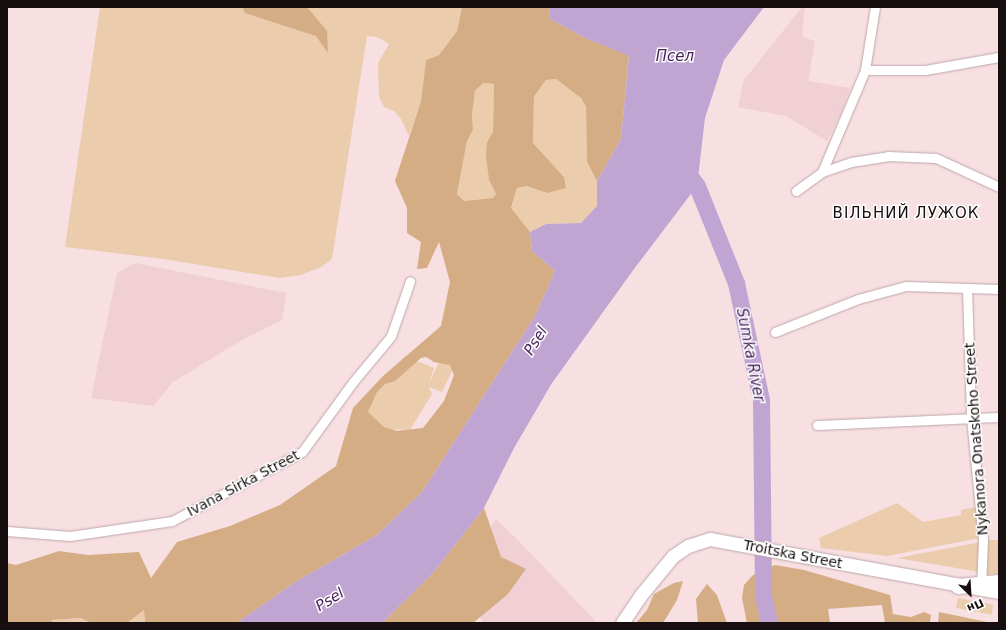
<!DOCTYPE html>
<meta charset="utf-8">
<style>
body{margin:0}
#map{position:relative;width:1006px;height:630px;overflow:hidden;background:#f7dfe2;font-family:"DejaVu Sans",sans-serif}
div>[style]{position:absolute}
.built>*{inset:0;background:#f0d0d4}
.green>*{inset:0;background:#ebcdae;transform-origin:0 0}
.forest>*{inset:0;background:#d5ad84}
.water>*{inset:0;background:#c0a4d2}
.river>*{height:17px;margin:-8.5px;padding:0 8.5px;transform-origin:8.5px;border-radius:8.5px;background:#c0a4d2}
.roads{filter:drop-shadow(0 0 1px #bea7aa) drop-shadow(0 0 1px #bea7aa)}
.minor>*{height:9px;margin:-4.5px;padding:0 4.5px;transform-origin:4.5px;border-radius:4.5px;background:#fff}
.secondary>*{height:13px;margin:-6.5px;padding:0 6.5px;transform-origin:6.5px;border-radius:6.5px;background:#fff}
.primary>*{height:15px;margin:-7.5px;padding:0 7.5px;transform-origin:7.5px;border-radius:7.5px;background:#fff}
span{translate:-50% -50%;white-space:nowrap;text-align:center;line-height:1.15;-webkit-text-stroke:3px #fff;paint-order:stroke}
.street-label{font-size:14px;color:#160e0f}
.water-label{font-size:15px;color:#49245c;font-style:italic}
.neighbourhood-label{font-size:15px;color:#160e0f;letter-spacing:1px}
.frame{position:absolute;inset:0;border:8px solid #160e0f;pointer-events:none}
.north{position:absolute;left:950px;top:574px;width:40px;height:40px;-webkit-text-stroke:3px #fff;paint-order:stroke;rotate:155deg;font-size:11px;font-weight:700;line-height:16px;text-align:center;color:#160e0f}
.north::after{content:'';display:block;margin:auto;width:14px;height:18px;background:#160e0f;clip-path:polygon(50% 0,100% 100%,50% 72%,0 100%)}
</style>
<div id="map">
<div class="built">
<div style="clip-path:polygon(802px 7px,805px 7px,802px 37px,815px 41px,808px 81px,850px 88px,842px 112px,827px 141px,786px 116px,738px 107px,744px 80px)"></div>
<div style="clip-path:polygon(135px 263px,286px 293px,282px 320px,242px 340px,173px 382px,153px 406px,91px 398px,117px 273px)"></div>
<div style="clip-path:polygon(496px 519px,518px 540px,597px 623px,484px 623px,474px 608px,474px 554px)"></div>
</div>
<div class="green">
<div style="clip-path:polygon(100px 7px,462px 7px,457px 31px,439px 55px,426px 60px,421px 101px,409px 136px,401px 119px,394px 111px,384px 107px,379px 97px,378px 63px,389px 44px,377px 37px,367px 36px,332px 259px,321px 267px,301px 275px,279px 278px,164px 259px,65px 247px)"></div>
<div style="clip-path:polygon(556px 79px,581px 98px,586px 107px,587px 162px,597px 181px,597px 206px,581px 223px,546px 224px,530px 232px,511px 209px,517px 188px,527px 186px,547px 193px,564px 177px,533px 143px,534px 98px,546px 80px)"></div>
<div style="clip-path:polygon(483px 83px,494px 84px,493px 132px,487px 142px,489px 180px,496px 194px,493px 198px,464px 201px,457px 194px,467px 141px,473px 130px,472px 114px,475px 91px)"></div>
<div style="clip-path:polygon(405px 356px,434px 368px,428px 385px,442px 356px,456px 363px,442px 392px,429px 387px,432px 394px,410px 430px,396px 429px,385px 455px,359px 411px)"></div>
<div style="clip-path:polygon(897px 503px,923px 522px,961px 515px,961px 510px,977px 507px,980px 538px,887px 556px,821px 548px,819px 538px)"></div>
<div style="left:999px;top:540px;width:34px;height:15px;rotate:90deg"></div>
<div style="clip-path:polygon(981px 542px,980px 572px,897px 558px)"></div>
<div style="left:958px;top:598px;width:36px;height:10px;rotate:11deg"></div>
<div style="clip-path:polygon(144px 610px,145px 623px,127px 623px)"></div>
<div style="clip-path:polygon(81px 618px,91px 623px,54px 623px,51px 620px)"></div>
</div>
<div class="forest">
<div style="clip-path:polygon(242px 7px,307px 7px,327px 31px,328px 53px,316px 36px,245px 13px)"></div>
<div style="clip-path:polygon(evenodd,462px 7px,549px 7px,550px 19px,585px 38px,629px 55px,621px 139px,597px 181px,587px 162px,586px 107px,581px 98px,556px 79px,546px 80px,534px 97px,533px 143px,564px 177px,566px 188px,547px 193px,527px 186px,517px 188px,511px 208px,530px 232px,532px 251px,555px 271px,535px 316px,422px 492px,377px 535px,295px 582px,237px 623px,145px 623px,144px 610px,127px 623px,91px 623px,81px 618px,51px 620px,54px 623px,7px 623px,7px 563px,16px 565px,59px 551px,88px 555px,139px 552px,151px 578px,177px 542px,230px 526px,280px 505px,336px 466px,353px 408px,383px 376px,441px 326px,450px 282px,439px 242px,427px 268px,417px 269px,421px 242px,407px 233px,407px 208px,395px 181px,421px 101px,426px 60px,439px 55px,457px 31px,462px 7px,483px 83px,494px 84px,493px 132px,487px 142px,486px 156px,489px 180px,496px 194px,493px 198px,464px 201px,457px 194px,467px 141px,473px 130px,472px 114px,475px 91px,483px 83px,462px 7px,426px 357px,434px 362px,450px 365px,454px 375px,444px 401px,423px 428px,396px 431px,384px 427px,368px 412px,377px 392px,385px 384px,395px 381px,421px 358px,426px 357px)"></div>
<div style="clip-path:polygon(484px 508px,501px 557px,526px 569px,507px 595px,473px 623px,382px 623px,433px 573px)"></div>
<div style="clip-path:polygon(775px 565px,804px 570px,890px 595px,893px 614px,911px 617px,924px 612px,931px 615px,930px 623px,885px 623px,882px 605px,828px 609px,830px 623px,747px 623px,742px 598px,744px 585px,753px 575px)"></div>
<div style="clip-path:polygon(683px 581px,677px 600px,663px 623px,636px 623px,647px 610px,654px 594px,674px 583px)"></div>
<div style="clip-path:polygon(707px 584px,717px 595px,727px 623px,698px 623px,696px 599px)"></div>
<div style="clip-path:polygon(939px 612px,992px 623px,938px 623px)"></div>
</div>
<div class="water">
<div style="clip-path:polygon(549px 7px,764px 7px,724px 60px,705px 118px,697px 186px,634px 269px,552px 383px,514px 448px,484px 508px,433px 573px,382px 623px,237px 623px,295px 582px,377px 535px,422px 492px,535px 316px,555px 271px,532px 251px,530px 232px,546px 224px,581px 223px,597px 206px,597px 181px,621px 139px,629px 56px,585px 38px,550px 19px)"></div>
</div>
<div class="river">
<div style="left:684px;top:168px;width:22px;rotate:54deg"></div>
<div style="left:697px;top:186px;width:105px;rotate:68.1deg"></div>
<div style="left:736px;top:283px;width:120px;rotate:77.9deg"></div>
<div style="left:761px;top:400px;width:196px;rotate:89.4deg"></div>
<div style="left:763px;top:596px;width:28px;rotate:77deg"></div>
</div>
<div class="roads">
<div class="minor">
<div style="left:865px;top:70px;width:60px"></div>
<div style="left:925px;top:70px;width:75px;rotate:-10deg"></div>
<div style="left:822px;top:172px;width:111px;rotate:-67.1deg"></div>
<div style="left:865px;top:70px;width:64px;rotate:-81deg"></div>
<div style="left:796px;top:191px;width:32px;rotate:-36deg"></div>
<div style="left:822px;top:172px;width:31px;rotate:-19deg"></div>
<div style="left:851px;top:162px;width:37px;rotate:-9deg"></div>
<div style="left:888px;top:156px;width:48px;rotate:2.4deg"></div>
<div style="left:936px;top:158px;width:69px;rotate:24.7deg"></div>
<div style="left:967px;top:288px;width:129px;rotate:88.2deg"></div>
<div style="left:971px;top:417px;width:124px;rotate:84.4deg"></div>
<div style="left:983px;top:540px;width:48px;rotate:92.4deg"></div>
<div style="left:775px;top:332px;width:89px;rotate:-21.7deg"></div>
<div style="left:858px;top:299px;width:50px;rotate:-15.2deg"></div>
<div style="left:906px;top:286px;width:93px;rotate:1.8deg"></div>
<div style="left:817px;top:425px;width:182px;rotate:-2.5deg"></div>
<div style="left:7px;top:531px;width:63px;rotate:4.5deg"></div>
<div style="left:70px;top:536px;width:103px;rotate:-8.4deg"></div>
<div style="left:172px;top:521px;width:147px;rotate:-28deg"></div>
<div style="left:302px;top:452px;width:87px;rotate:-53.9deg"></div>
<div style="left:353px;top:382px;width:60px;rotate:-50.4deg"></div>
<div style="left:391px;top:336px;width:58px;rotate:-70.9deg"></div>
</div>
<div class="secondary">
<div style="left:622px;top:623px;width:32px;rotate:-56deg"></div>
<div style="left:640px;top:596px;width:52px;rotate:-50.5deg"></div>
<div style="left:673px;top:556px;width:18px;rotate:-34deg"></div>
<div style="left:688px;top:546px;width:23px;rotate:-18deg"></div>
<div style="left:710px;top:539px;width:294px;rotate:10.4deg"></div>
</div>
<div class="primary">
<div style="left:958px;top:586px;width:41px;rotate:-5.6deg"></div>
</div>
</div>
<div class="street-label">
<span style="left:976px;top:439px;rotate:-94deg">Nykanora Onatskoho Street</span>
<span style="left:243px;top:483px;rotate:-28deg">Ivana Sirka Street</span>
<span style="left:793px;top:554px;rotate:11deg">Troitska Street</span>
</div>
<div class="water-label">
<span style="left:675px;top:57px">Псел</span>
<span style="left:536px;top:341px;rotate:-58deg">Psel</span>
<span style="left:750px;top:355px;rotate:79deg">Sumka River</span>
<span style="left:330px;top:600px;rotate:-32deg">Psel</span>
</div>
<div class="neighbourhood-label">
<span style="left:906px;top:214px">ВІЛЬНИЙ ЛУЖОК</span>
</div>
<div class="frame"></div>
<div class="north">Пн</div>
</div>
